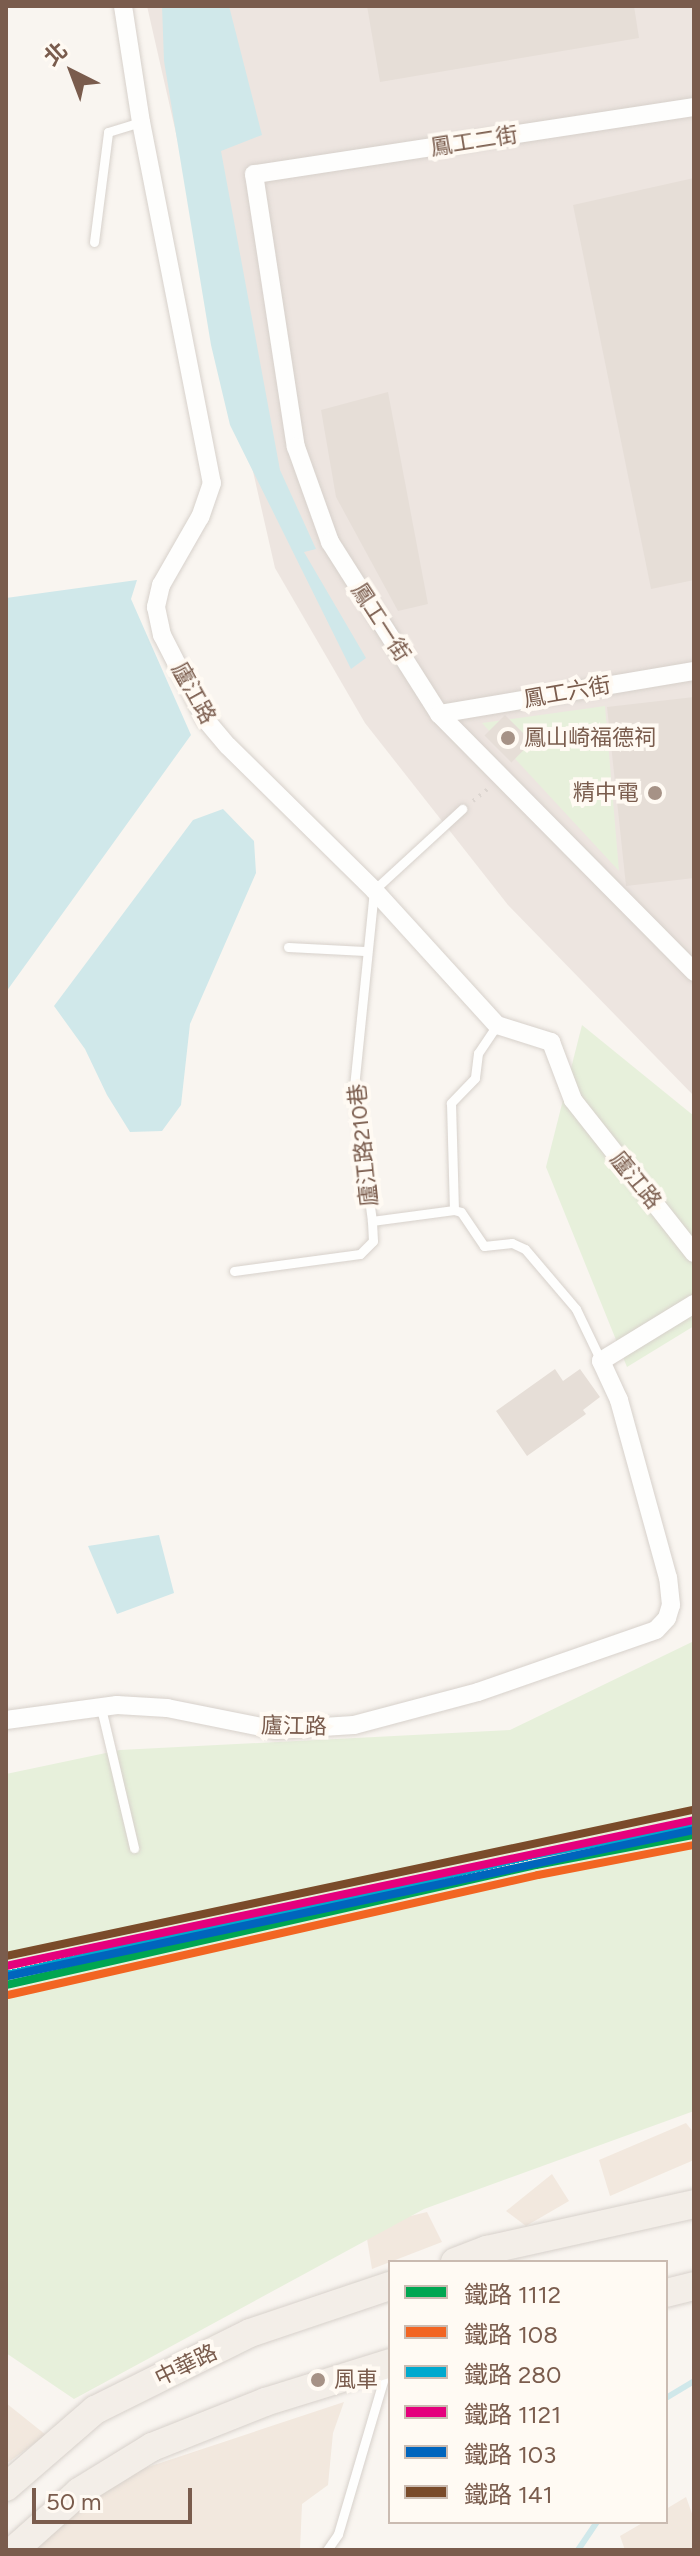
<!DOCTYPE html>
<meta charset="utf-8">
<style>
body{margin:0}
#map{position:relative;width:700px;height:2556px;overflow:hidden;background:#f9f5f0;font-family:Figtree,"Noto Sans TC",sans-serif}
div>[style]{position:absolute}
.residential>*{inset:0;background:#f2e8de}
.industrial>*{inset:0;background:#ede5e0}
.green>*{inset:0;background:#e7f0db}
.water>*{inset:0;background:#d0e8ea}
.stream>*{height:6px;margin:-3px;padding:0 3px;transform-origin:3px;border-radius:3px;background:#d0e8ea}
.building>*{inset:0;background:#e6ded7;transform-origin:0 0}
.path>*{height:4px;margin-top:-2px;transform-origin:0;background:repeating-linear-gradient(90deg,#dcd5d0 0 2px,transparent 0 8px)}
.roads{filter:drop-shadow(0 0 2px #d7d1cb) drop-shadow(0 0 2px #d7d1cb)}
.lane>*{height:9px;margin:-4.5px;padding:0 4.5px;transform-origin:4.5px;border-radius:4.5px;background:#fefefd}
.street>*{height:18px;margin:-9px;padding:0 9px;transform-origin:9px;border-radius:9px;background:#fefefd}
.primary>*{height:28px;margin:-14px;padding:0 14px;transform-origin:14px;border-radius:14px;background:#f3eee8}
.rail-1>*{height:8px;margin:-4px;padding:0 4px;transform-origin:4px;border-radius:4px;background:#00a651}
.rail-2>*{height:8px;margin:-4px;padding:0 4px;transform-origin:4px;border-radius:4px;background:#f26522}
.rail-3>*{height:8px;margin:-4px;padding:0 4px;transform-origin:4px;border-radius:4px;background:#00a9ce}
.rail-4>*{height:8px;margin:-4px;padding:0 4px;transform-origin:4px;border-radius:4px;background:#e5007d}
.rail-5>*{height:8px;margin:-4px;padding:0 4px;transform-origin:4px;border-radius:4px;background:#0065bd}
.rail-6>*{height:8px;margin:-4px;padding:0 4px;transform-origin:4px;border-radius:4px;background:#7a4b2a}
.dots>*{width:22px;height:22px;translate:-50% -50%;box-sizing:border-box;border:4px solid #fffaf3;border-radius:50%}
span{translate:-50% -50%;white-space:nowrap;text-align:center;line-height:1.15;-webkit-text-stroke:8px #fffaf3;paint-order:stroke}
.street-label{font-size:22px;color:#7a5c4d}
.poi-label{font-size:22px;color:#7a5c4d}
.left{translate:0 -50%;text-align:left}
.right{translate:-100% -50%;text-align:right}
.frame{position:absolute;inset:0;border:8px solid #7a5c4d;pointer-events:none}
.legend{position:absolute;left:388px;top:2260px;width:280px;height:264px;box-sizing:border-box;background:#fffaf3;border:2px solid #cabbb1;margin:0;padding:10px 14px;list-style:none;font-size:24px;color:#7a5c4d}
.legend li{display:flex;align-items:center;gap:16px;height:40px}
.legend b{width:40px;border:2px solid #cabbb1}
.north{position:absolute;left:32px;top:32px;width:80px;height:80px;-webkit-text-stroke:6px #fffaf3;paint-order:stroke;rotate:318deg;font-size:22px;font-weight:700;line-height:32px;text-align:center;color:#7a5c4d}
.north::after{content:'';display:block;margin:auto;width:28px;height:36px;background:#7a5c4d;clip-path:polygon(50% 0,100% 100%,50% 72%,0 100%)}
.scale{position:absolute;left:32px;top:2488px;width:160px;height:36px;box-sizing:border-box;border:4px solid #7a5c4d;border-top:0;padding-left:10px;font-size:24px;line-height:28px;white-space:nowrap;color:#7a5c4d;-webkit-text-stroke:6px #fffaf3;paint-order:stroke}
</style>
<div id="map">
<div class="residential">
<div style="clip-path:polygon(686px 2123px,694px 2133px,694px 2160px,610px 2196px,599px 2160px)"></div>
<div style="clip-path:polygon(552px 2174px,569px 2201px,526px 2226px,506px 2211px)"></div>
<div style="clip-path:polygon(427px 2212px,442px 2242px,372px 2269px,365px 2227px)"></div>
<div style="clip-path:polygon(344px 2402px,333px 2433px,328px 2485px,302px 2504px,300px 2550px,20px 2550px,59px 2515px,142px 2469px)"></div>
<div style="clip-path:polygon(6px 2403px,46px 2435px,6px 2464px)"></div>
<div style="clip-path:polygon(686px 2497px,694px 2519px,694px 2550px,625px 2550px,620px 2536px,644px 2522px,666px 2522px,666px 2509px)"></div>
</div>
<div class="industrial">
<div style="clip-path:polygon(147px 6px,694px 6px,694px 1096px,508px 905px,365px 723px,275px 568px)"></div>
</div>
<div class="green">
<div style="clip-path:polygon(605px 706px,619px 871px,482px 723px)"></div>
<div style="clip-path:polygon(582px 1025px,694px 1116px,694px 1326px,627px 1367px,546px 1167px)"></div>
<div style="clip-path:polygon(694px 1641px,694px 2111px,424px 2209px,74px 2399px,6px 2353px,6px 1774px,120px 1750px,510px 1730px)"></div>
</div>
<div class="water">
<div style="clip-path:polygon(162px 6px,229px 6px,262px 135px,221px 151px,280px 470px,316px 549px,304px 552px,366px 658px,351px 669px,230px 425px,211px 345px,164px 61px)"></div>
<div style="clip-path:polygon(137px 580px,131px 599px,191px 735px,6px 992px,6px 598px)"></div>
<div style="clip-path:polygon(223px 809px,254px 841px,256px 873px,190px 1024px,181px 1105px,162px 1131px,130px 1132px,107px 1095px,85px 1049px,54px 1006px,193px 820px)"></div>
<div style="clip-path:polygon(159px 1535px,174px 1593px,117px 1614px,88px 1546px)"></div>
</div>
<div class="stream">
<div style="left:666px;top:2398px;width:33px;rotate:-31deg"></div>
<div style="left:578px;top:2550px;width:34px;rotate:-56deg"></div>
</div>
<div class="building">
<div style="clip-path:polygon(367px 6px,634px 6px,639px 38px,380px 82px)"></div>
<div style="clip-path:polygon(694px 178px,694px 580px,651px 589px,573px 205px)"></div>
<div style="clip-path:polygon(388px 392px,428px 604px,398px 611px,336px 497px,321px 410px)"></div>
<div style="clip-path:polygon(694px 697px,694px 878px,626px 886px,607px 707px)"></div>
<div style="left:505px;top:715px;width:38px;height:29px;rotate:45deg"></div>
<div style="clip-path:polygon(555px 1369px,563px 1381px,580px 1369px,600px 1397px,583px 1410px,586px 1414px,527px 1456px,496px 1411px)"></div>
</div>
<div class="path">
<div style="left:473px;top:801px;width:19px;rotate:-39deg"></div>
</div>
<div class="roads">
<div class="lane">
<div style="left:94px;top:242px;width:111px;rotate:-82.7deg"></div>
<div style="left:108px;top:132px;width:34px;rotate:-17deg"></div>
<div style="left:288px;top:947px;width:77px;rotate:3deg"></div>
<div style="left:497px;top:1025px;width:34px;rotate:124deg"></div>
<div style="left:478px;top:1053px;width:25px;rotate:97deg"></div>
<div style="left:475px;top:1078px;width:35px;rotate:134deg"></div>
<div style="left:451px;top:1103px;width:107px;rotate:88.4deg"></div>
<div style="left:454px;top:1210px;width:7px;rotate:16deg"></div>
<div style="left:461px;top:1212px;width:41px;rotate:55.9deg"></div>
<div style="left:484px;top:1246px;width:28px;rotate:-6deg"></div>
<div style="left:512px;top:1243px;width:14px;rotate:25deg"></div>
<div style="left:525px;top:1249px;width:79px;rotate:49.6deg"></div>
<div style="left:576px;top:1309px;width:58px;rotate:64.3deg"></div>
<div style="left:454px;top:1210px;width:83px;rotate:172.4deg"></div>
<div style="left:372px;top:1221px;width:135px;rotate:-97.7deg"></div>
<div style="left:354px;top:1087px;width:198px;rotate:-84.2deg"></div>
<div style="left:374px;top:890px;width:120px;rotate:-42.6deg"></div>
<div style="left:234px;top:1271px;width:127px;rotate:-7.7deg"></div>
<div style="left:360px;top:1254px;width:18px;rotate:-45deg"></div>
<div style="left:373px;top:1241px;width:20px;rotate:-93deg"></div>
<div style="left:101px;top:1708px;width:144px;rotate:76.7deg"></div>
<div style="left:327px;top:2550px;width:19px;rotate:-55deg"></div>
<div style="left:338px;top:2534px;width:170px;rotate:-73.6deg"></div>
</div>
<div class="street">
<div style="left:123px;top:6px;width:117px;rotate:81.2deg"></div>
<div style="left:141px;top:122px;width:368px;rotate:78.9deg"></div>
<div style="left:212px;top:483px;width:36px;rotate:109deg"></div>
<div style="left:200px;top:517px;width:78px;rotate:119.8deg"></div>
<div style="left:161px;top:585px;width:23px;rotate:103deg"></div>
<div style="left:156px;top:607px;width:29px;rotate:78deg"></div>
<div style="left:162px;top:635px;width:94px;rotate:62.9deg"></div>
<div style="left:205px;top:719px;width:35px;rotate:50deg"></div>
<div style="left:228px;top:746px;width:205px;rotate:44.6deg"></div>
<div style="left:374px;top:890px;width:183px;rotate:47.7deg"></div>
<div style="left:497px;top:1025px;width:57px;rotate:17.5deg"></div>
<div style="left:551px;top:1042px;width:62px;rotate:69.2deg"></div>
<div style="left:573px;top:1100px;width:195px;rotate:51.7deg"></div>
<div style="left:694px;top:107px;width:445px;rotate:171.3deg"></div>
<div style="left:254px;top:174px;width:276px;rotate:81.3deg"></div>
<div style="left:296px;top:447px;width:101px;rotate:70.3deg"></div>
<div style="left:330px;top:542px;width:204px;rotate:57.6deg"></div>
<div style="left:439px;top:714px;width:363px;rotate:45.3deg"></div>
<div style="left:439px;top:714px;width:259px;rotate:-9.6deg"></div>
<div style="left:6px;top:1720px;width:112px;rotate:-7.7deg"></div>
<div style="left:117px;top:1705px;width:50px;rotate:3.4deg"></div>
<div style="left:167px;top:1708px;width:111px;rotate:11.4deg"></div>
<div style="left:276px;top:1730px;width:78px;rotate:-3.7deg"></div>
<div style="left:354px;top:1725px;width:128px;rotate:-14.9deg"></div>
<div style="left:478px;top:1692px;width:188px;rotate:-19.2deg"></div>
<div style="left:656px;top:1630px;width:16px;rotate:-47deg"></div>
<div style="left:667px;top:1618px;width:14px;rotate:-73deg"></div>
<div style="left:671px;top:1605px;width:27px;rotate:-96deg"></div>
<div style="left:668px;top:1578px;width:185px;rotate:-105.4deg"></div>
<div style="left:619px;top:1400px;width:43px;rotate:-114.8deg"></div>
<div style="left:601px;top:1361px;width:109px;rotate:-31.5deg"></div>
</div>
<div class="primary">
<div style="left:455px;top:2262px;width:34px;rotate:-21deg"></div>
<div style="left:487px;top:2250px;width:212px;rotate:-12.5deg"></div>
<div style="left:666px;top:2293px;width:29px;rotate:-14deg"></div>
<div style="left:6px;top:2487px;width:118px;rotate:-40.9deg"></div>
<div style="left:95px;top:2410px;width:173px;rotate:-26.4deg"></div>
<div style="left:250px;top:2333px;width:148px;rotate:-18.6deg"></div>
<div style="left:14px;top:2550px;width:87px;rotate:-41.7deg"></div>
<div style="left:79px;top:2492px;width:86px;rotate:-31.7deg"></div>
<div style="left:152px;top:2447px;width:122px;rotate:-21.7deg"></div>
<div style="left:265px;top:2402px;width:131px;rotate:-17.3deg"></div>
</div>
</div>
<div class="rail-1">
<div style="left:6px;top:1985px;width:543px;rotate:-12.76deg"></div>
<div style="left:536px;top:1865px;width:161px;rotate:-10.8deg"></div>
</div>
<div class="rail-2">
<div style="left:8px;top:1995px;width:543px;rotate:-12.76deg"></div>
<div style="left:538px;top:1875px;width:159px;rotate:-10.9deg"></div>
</div>
<div class="rail-3">
<div style="left:6px;top:1975px;width:541px;rotate:-12.8deg"></div>
<div style="left:534px;top:1855px;width:161px;rotate:-10.8deg"></div>
</div>
<div class="rail-4">
<div style="left:6px;top:1966px;width:703px;rotate:-11.98deg"></div>
</div>
<div class="rail-5">
<div style="left:8px;top:1976px;width:701px;rotate:-12.01deg"></div>
</div>
<div class="rail-6">
<div style="left:6px;top:1956px;width:701px;rotate:-12.01deg"></div>
</div>
<div class="dots">
<div style="left:508px;top:738px;background:#a69286"></div>
<div style="left:655px;top:793px;background:#a69286"></div>
<div style="left:318px;top:2380px;background:#a69286"></div>
</div>
<div class="street-label">
<span style="left:474px;top:141px;rotate:-9deg">鳳工二街</span>
<span style="left:381px;top:622px;rotate:57deg">鳳工一街</span>
<span style="left:567px;top:692px;rotate:-10deg">鳳工六街</span>
<span style="left:194px;top:693px;rotate:61deg">廬江路</span>
<span style="left:363px;top:1145px;rotate:-96deg">廬江路210巷</span>
<span style="left:636px;top:1180px;rotate:51deg">廬江路</span>
<span style="left:294px;top:1726px;rotate:1deg">廬江路</span>
<span style="left:186px;top:2365px;rotate:-26deg">中華路</span>
</div>
<div class="poi-label">
<span class="left" style="left:524px;top:738px">鳳山崎福德祠</span>
<span class="right" style="left:639px;top:793px">精中電</span>
<span class="left" style="left:334px;top:2380px">風車</span>
</div>
<div class="frame"></div>
<ul class="legend">
<li><b style="height:10px;background:#00a651"></b>鐵路 1112</li>
<li><b style="height:10px;background:#f26522"></b>鐵路 108</li>
<li><b style="height:10px;background:#00a9ce"></b>鐵路 280</li>
<li><b style="height:10px;background:#e5007d"></b>鐵路 1121</li>
<li><b style="height:10px;background:#0065bd"></b>鐵路 103</li>
<li><b style="height:10px;background:#7a4b2a"></b>鐵路 141</li>
</ul>
<div class="north">北</div>
<div class="scale">50 m</div>
</div>
